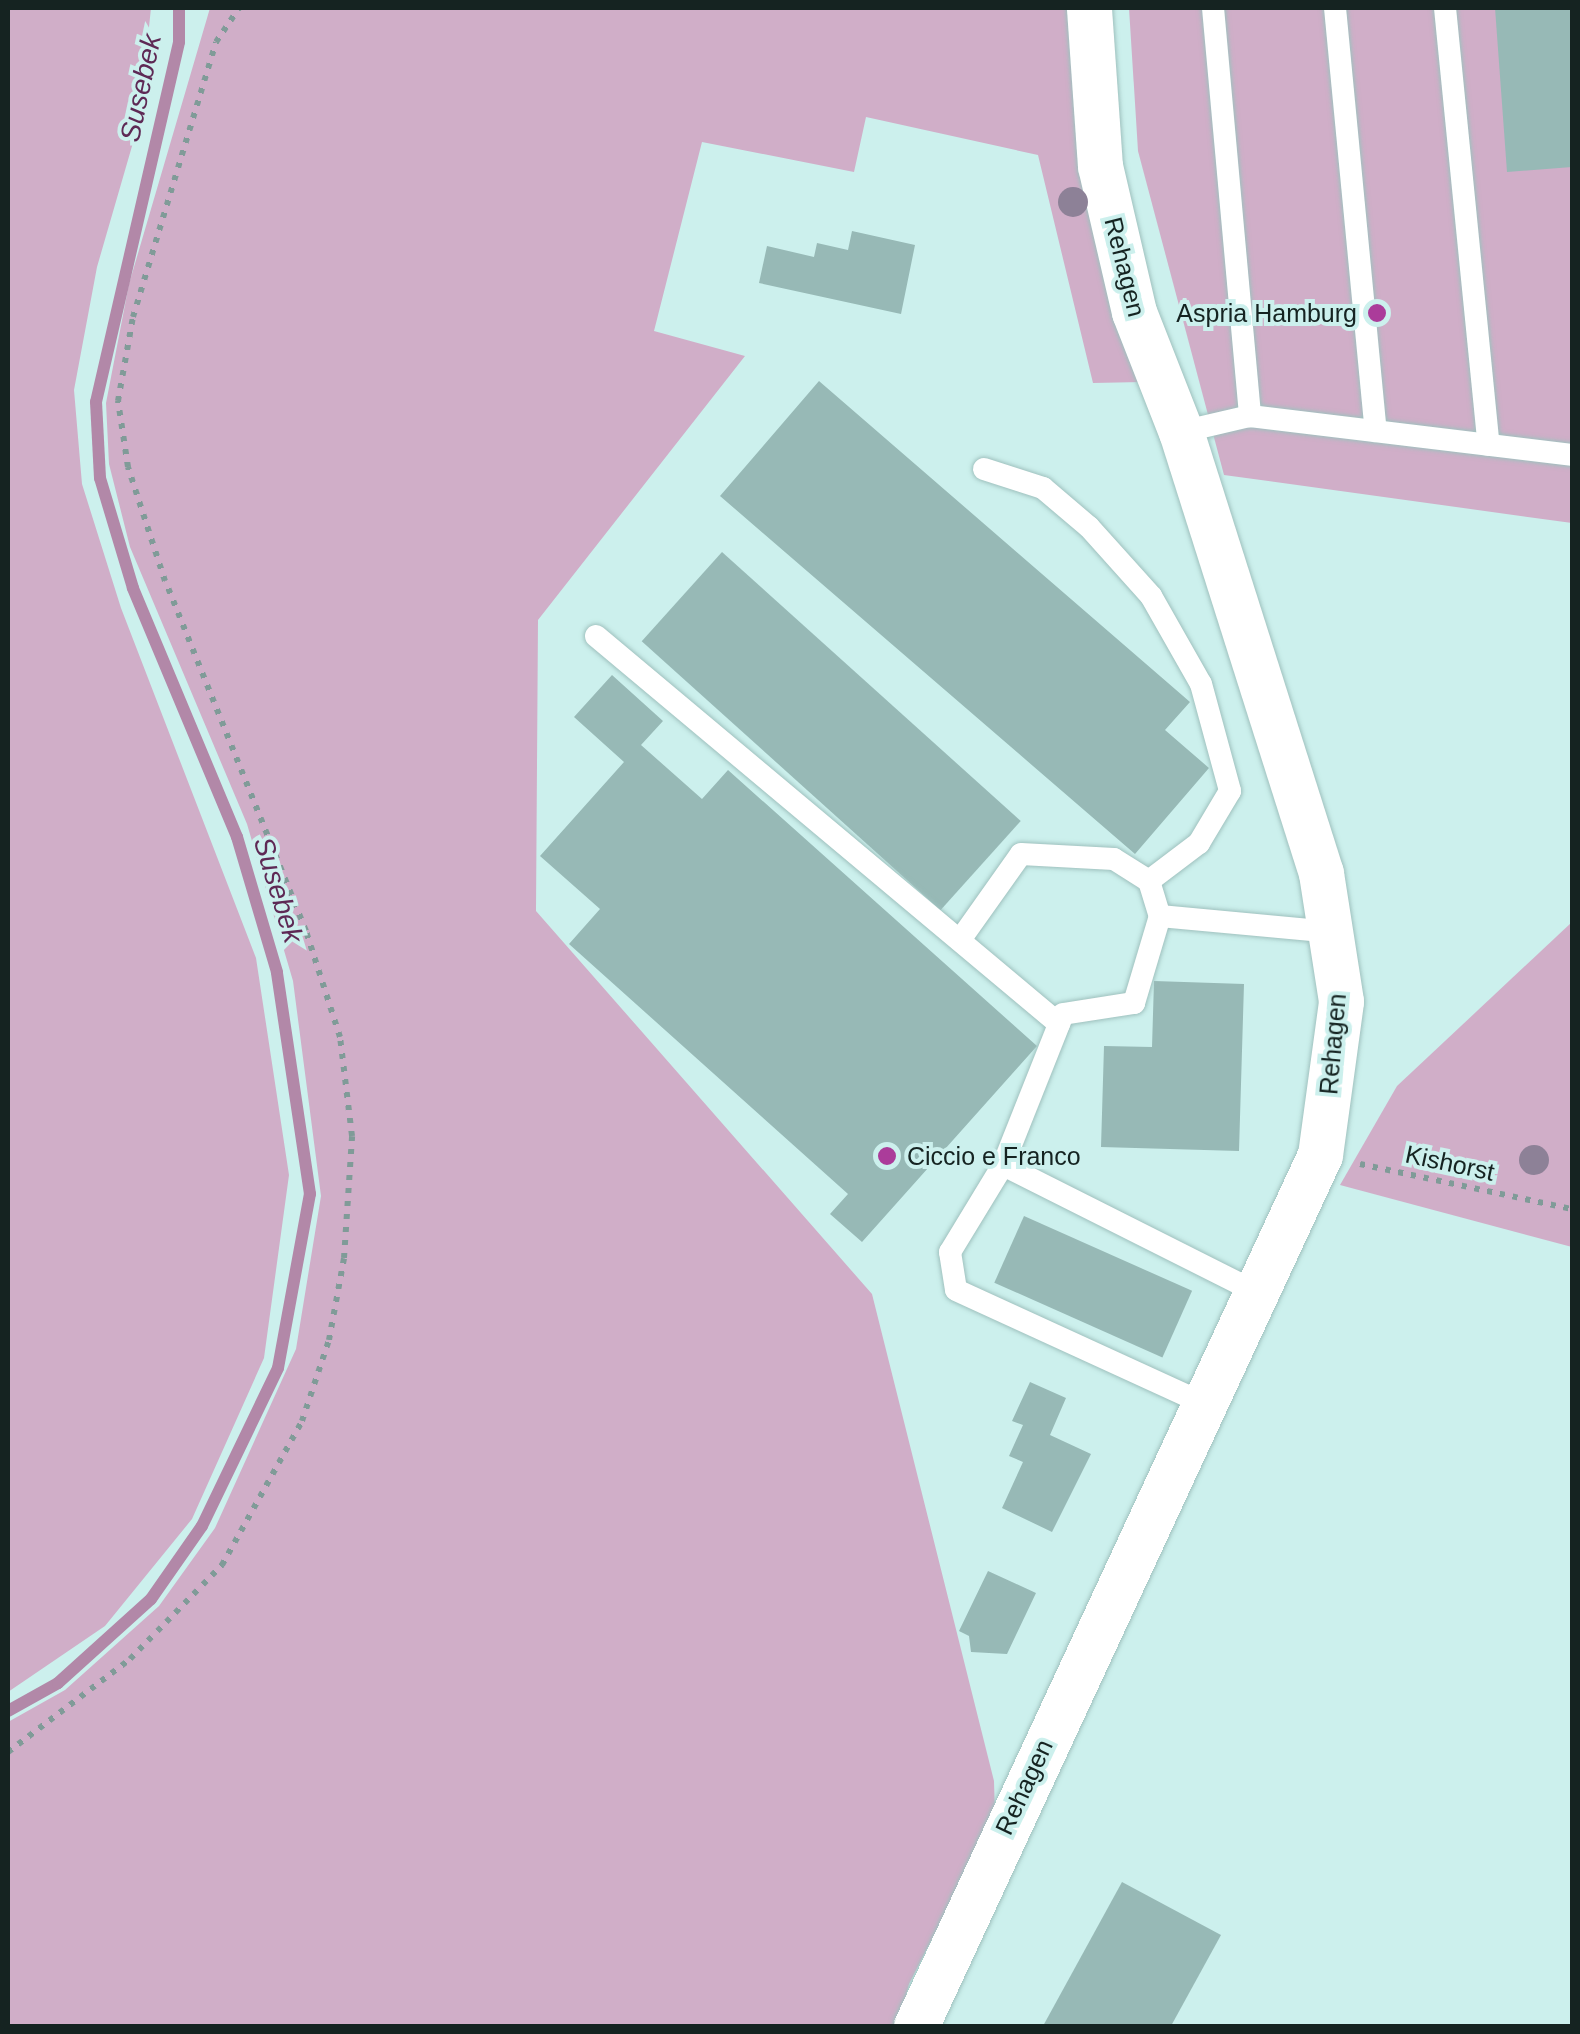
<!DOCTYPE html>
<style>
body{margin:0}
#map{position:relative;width:1580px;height:2034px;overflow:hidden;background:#ccf0ed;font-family:Arial,sans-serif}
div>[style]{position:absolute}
.green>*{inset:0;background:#d0aec8}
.stream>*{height:12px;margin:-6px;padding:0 6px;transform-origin:6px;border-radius:6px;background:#b288a8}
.building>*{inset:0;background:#97b9b6;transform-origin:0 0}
.path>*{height:6px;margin-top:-3px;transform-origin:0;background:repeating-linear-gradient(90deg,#809b98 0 5px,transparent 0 13px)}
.roads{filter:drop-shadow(0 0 2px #9fc1be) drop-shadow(0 0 2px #9fc1be)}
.lane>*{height:22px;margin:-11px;padding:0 11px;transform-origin:11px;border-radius:11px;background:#fff}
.street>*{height:45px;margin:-22.5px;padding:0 22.5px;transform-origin:22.5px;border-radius:22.5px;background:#fff}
.trees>*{width:30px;height:30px;margin:-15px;border-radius:50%;background:#8d8197}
.dots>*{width:28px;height:28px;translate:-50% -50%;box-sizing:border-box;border:5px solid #ccf0ed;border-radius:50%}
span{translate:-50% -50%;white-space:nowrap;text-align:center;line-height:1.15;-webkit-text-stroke:8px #ccf0ed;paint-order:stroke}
.street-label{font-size:25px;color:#152321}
.poi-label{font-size:25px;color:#152321}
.right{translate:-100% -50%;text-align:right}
.left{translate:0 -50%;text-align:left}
.water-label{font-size:28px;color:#5e2955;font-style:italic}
.frame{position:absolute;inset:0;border:10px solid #152321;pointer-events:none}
</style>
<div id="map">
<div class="green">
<div style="clip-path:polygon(8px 8px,151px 8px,139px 122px,97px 267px,74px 390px,82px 484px,121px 608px,256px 958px,289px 1175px,264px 1358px,192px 1519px,105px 1626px,8px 1692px)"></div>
<div style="clip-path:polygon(210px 8px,1079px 8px,1142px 382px,1093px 383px,1038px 155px,866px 117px,854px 172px,702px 142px,654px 331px,745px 356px,538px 620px,536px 911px,872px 1294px,994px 1781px,995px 1815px,909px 1984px,898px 2026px,8px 2026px,8px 1722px,65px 1690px,159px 1606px,215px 1528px,296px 1349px,321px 1196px,293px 981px,247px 824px,130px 547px,109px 464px,106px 403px,129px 284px)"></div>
<div style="clip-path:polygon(1129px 8px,1572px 8px,1572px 523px,1224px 475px,1138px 151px)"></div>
<div style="clip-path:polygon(1572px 922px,1572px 1247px,1340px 1185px,1397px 1086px)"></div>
</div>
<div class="stream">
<div style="left:8px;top:1711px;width:57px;rotate:-29.2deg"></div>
<div style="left:58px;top:1683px;width:125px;rotate:-42.1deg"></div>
<div style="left:151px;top:1599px;width:89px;rotate:-55.1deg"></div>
<div style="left:202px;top:1526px;width:175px;rotate:-64.3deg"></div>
<div style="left:278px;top:1368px;width:177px;rotate:-79.6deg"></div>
<div style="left:310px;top:1194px;width:224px;rotate:-98.5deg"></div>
<div style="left:277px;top:972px;width:141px;rotate:-106.5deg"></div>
<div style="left:237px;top:837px;width:270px;rotate:-112.7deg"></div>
<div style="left:133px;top:588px;width:115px;rotate:-106.7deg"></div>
<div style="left:100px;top:478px;width:76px;rotate:-93deg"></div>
<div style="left:96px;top:402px;width:369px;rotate:-77deg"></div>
<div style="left:179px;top:42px;width:34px;rotate:-90deg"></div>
</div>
<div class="building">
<div style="clip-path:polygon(1495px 8px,1572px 8px,1572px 167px,1507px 172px)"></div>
<div style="clip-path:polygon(852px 231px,915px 245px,901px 314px,759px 283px,767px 246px,814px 257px,817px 243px,848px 250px)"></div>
<div style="clip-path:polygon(819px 381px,1190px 702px,1165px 730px,1209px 768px,1135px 854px,720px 496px)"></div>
<div style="left:722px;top:552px;width:402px;height:120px;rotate:42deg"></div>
<div style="clip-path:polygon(612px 675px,663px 721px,641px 745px,702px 799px,728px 770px,1037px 1046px,862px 1242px,830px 1214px,848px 1194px,569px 944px,600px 909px,540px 856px,624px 762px,574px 717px)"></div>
<div style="clip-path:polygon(1154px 981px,1244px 984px,1239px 1151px,1101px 1147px,1104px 1046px,1152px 1047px)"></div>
<div style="left:1024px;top:1216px;width:184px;height:73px;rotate:24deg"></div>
<div style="clip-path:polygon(1030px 1382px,1066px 1398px,1050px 1435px,1091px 1454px,1052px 1532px,1002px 1508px,1023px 1462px,1009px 1456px,1023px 1425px,1012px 1421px)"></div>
<div style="clip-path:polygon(988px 1571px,1036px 1593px,1007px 1654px,971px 1652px,969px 1636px,959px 1631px)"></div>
<div style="clip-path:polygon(1122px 1882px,1221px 1935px,1171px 2026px,1043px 2026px)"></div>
</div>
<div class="path">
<div style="left:1360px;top:1164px;width:217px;rotate:12deg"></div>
<div style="left:8px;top:1752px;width:153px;rotate:-37.3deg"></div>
<div style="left:130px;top:1659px;width:132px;rotate:-45.6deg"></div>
<div style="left:222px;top:1565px;width:165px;rotate:-60.9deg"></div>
<div style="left:302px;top:1421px;width:85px;rotate:-71.6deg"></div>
<div style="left:329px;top:1340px;width:83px;rotate:-79.6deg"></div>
<div style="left:344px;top:1258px;width:122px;rotate:-86.2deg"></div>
<div style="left:352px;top:1136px;width:100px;rotate:-96.9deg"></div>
<div style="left:340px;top:1037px;width:111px;rotate:-107.8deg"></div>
<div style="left:306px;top:931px;width:377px;rotate:-111.9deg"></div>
<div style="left:165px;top:581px;width:120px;rotate:-108deg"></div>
<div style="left:128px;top:467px;width:67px;rotate:-98.6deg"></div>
<div style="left:118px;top:401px;width:85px;rotate:-79.9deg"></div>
<div style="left:133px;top:317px;width:287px;rotate:-73.2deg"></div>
<div style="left:216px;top:42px;width:41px;rotate:-55.9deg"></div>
</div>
<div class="roads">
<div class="lane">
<div style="left:1213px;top:8px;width:410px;rotate:84.8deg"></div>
<div style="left:1335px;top:8px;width:425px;rotate:84.5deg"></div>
<div style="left:1445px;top:8px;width:439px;rotate:84.3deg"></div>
<div style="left:1181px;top:432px;width:71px;rotate:-13.1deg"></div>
<div style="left:1250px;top:416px;width:324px;rotate:6.9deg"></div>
<div style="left:984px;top:469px;width:62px;rotate:17.9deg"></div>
<div style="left:1043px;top:488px;width:60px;rotate:40.3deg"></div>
<div style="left:1089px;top:527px;width:93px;rotate:48.1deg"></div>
<div style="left:1151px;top:596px;width:101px;rotate:60.4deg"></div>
<div style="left:1201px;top:684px;width:111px;rotate:74.8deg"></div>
<div style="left:1230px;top:791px;width:61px;rotate:120.8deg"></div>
<div style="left:1199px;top:843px;width:63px;rotate:142.8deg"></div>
<div style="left:596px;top:636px;width:604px;rotate:39.96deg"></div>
<div style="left:960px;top:940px;width:105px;rotate:-54.7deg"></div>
<div style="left:1021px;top:854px;width:93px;rotate:3.1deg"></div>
<div style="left:1114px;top:859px;width:41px;rotate:32.2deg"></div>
<div style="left:1149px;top:881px;width:37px;rotate:73deg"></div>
<div style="left:1003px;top:1165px;width:102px;rotate:121.3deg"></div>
<div style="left:950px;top:1252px;width:38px;rotate:81deg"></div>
<div style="left:956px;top:1290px;width:272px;rotate:24.6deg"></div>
<div style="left:1256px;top:1292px;width:283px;rotate:-153.3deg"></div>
<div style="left:1003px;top:1165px;width:162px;rotate:-68.3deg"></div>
<div style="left:1063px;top:1014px;width:72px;rotate:-8.8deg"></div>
<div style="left:1134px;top:1003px;width:91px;rotate:-73.4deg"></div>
<div style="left:1160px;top:916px;width:174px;rotate:5.3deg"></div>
</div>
<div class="street">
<div style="left:916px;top:2026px;width:960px;rotate:-65.12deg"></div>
<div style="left:1320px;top:1155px;width:155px;rotate:-82.2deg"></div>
<div style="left:1341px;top:1001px;width:130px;rotate:-98.9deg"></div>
<div style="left:1321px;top:873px;width:463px;rotate:-107.6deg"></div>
<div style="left:1181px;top:432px;width:129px;rotate:-111.4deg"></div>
<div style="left:1134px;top:312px;width:150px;rotate:-103.1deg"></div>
<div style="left:1100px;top:166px;width:158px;rotate:-94deg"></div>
</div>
</div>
<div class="trees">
<div style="left:1073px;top:202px"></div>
<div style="left:1534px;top:1160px"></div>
</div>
<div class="dots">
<div style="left:1377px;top:313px;background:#ab3c9a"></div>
<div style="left:887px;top:1156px;background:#ab3c9a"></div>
</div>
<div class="street-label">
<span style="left:1125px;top:267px;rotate:76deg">Rehagen</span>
<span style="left:1333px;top:1044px;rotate:-85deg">Rehagen</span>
<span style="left:1450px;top:1163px;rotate:12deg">Kishorst</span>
<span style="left:1024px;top:1787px;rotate:-65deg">Rehagen</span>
</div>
<div class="poi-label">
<span class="right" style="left:1357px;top:313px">Aspria Hamburg</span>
<span class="left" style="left:907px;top:1156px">Ciccio e Franco</span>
</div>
<div class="water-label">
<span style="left:141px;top:88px;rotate:-78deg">Susebek</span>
<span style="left:278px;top:890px;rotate:73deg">Susebek</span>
</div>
<div class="frame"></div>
</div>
